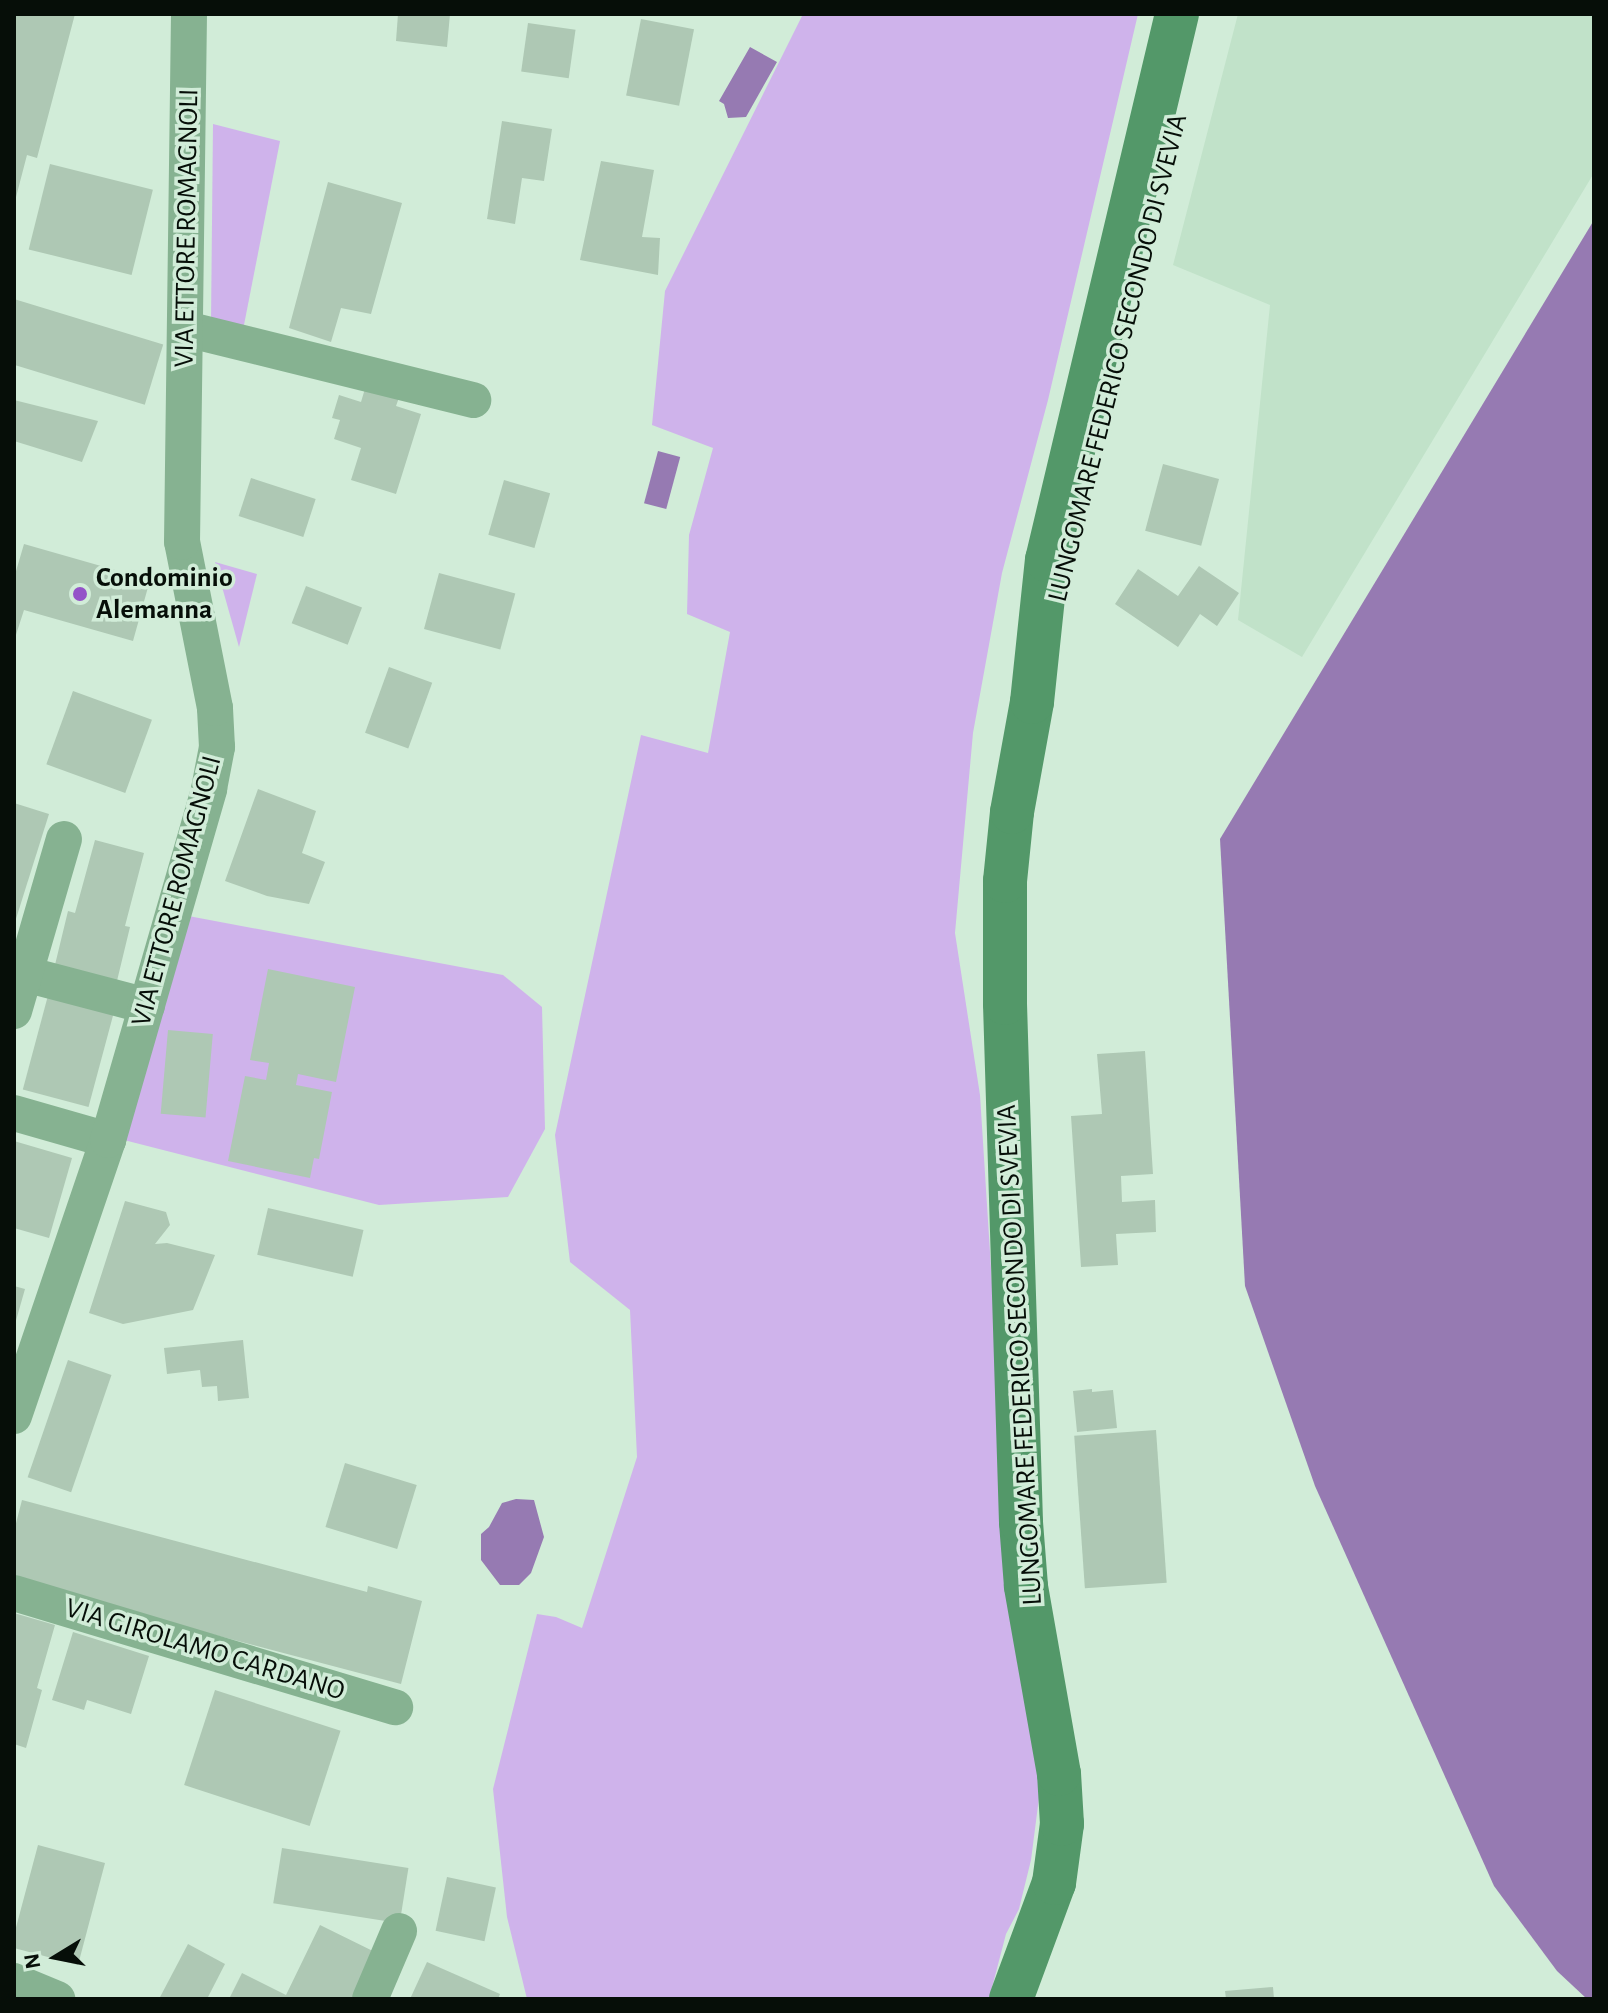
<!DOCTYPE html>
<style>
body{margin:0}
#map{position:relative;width:1608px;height:2013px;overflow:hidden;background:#d1ecd8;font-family:"Alegreya Sans",sans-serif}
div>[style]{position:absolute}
.built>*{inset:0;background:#c1e2c9}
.green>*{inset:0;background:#cfb3eb}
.water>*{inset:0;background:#967ab2;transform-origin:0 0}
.building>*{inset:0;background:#aec8b4;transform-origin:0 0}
.street>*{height:36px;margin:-18px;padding:0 18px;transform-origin:18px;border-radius:18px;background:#86b291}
.secondary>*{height:44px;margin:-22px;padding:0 22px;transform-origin:22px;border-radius:22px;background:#539869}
.dots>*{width:22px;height:22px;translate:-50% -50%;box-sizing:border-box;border:4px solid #d1ecd8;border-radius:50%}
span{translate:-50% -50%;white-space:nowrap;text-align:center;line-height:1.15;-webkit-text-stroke:7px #d1ecd8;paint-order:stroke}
.street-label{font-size:28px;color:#060e08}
.poi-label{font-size:28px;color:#060e08;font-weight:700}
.left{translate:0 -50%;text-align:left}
.frame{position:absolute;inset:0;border:16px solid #060e08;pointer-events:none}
.north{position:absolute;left:16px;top:1917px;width:80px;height:80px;-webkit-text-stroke:6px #d1ecd8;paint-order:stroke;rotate:260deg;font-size:22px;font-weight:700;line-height:32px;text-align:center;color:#060e08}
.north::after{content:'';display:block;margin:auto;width:28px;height:36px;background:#060e08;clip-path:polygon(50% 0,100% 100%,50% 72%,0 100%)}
</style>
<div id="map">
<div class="built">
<div style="clip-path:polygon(1238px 14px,1594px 14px,1594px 173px,1302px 657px,1238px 620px,1270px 305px,1173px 265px)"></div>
</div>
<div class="green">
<div style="clip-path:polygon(803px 14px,1138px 14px,1048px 400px,1002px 573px,973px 733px,955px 933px,980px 1095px,1000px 1409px,1040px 1790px,1031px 1860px,1019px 1909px,1006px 1934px,989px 1999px,527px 1999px,507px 1917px,493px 1789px,537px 1614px,556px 1617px,582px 1628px,637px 1457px,630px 1310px,570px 1262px,555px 1135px,641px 735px,708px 753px,730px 632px,687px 614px,689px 535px,713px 448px,652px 425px,665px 291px)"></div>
<div style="clip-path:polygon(213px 124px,280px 141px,243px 330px,211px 322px)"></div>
<div style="clip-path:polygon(215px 562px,257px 574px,239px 647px)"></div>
<div style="clip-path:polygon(183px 915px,503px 975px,542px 1007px,545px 1129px,508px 1197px,379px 1205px,120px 1139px)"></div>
</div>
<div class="water">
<div style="clip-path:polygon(750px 47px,777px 62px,746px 117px,728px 118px,724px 104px,719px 101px)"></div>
<div style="clip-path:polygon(1594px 220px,1594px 1999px,1587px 1999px,1557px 1971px,1494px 1886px,1315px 1486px,1245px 1286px,1220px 839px)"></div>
<div style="left:658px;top:451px;width:23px;height:54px;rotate:15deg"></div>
<div style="clip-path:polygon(516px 1499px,534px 1500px,544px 1537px,531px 1573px,519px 1585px,500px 1585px,481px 1560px,481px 1534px,489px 1527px,502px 1503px)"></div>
</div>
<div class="building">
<div style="clip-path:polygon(14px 14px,75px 14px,37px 158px,27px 155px,15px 201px)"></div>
<div style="clip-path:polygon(398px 14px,450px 14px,447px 47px,396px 41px)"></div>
<div style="left:641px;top:19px;width:54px;height:78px;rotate:11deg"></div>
<div style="left:528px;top:23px;width:48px;height:49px;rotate:8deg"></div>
<div style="clip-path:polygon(502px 121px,552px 129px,544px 181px,522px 178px,515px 224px,487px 219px)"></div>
<div style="clip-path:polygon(601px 161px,654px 170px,642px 237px,660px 238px,658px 275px,580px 260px)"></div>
<div style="left:50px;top:164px;width:106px;height:88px;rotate:14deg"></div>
<div style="clip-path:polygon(328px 182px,402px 203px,371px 314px,341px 308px,331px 342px,289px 328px)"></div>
<div style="left:14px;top:299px;width:156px;height:63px;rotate:17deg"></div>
<div style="clip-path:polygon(367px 382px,401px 392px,396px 406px,421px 414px,396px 494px,351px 480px,361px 448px,334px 439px,340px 420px,332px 418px,339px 395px,361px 402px)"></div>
<div style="clip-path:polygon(14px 400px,98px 421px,82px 462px,14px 441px)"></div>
<div style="left:1163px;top:464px;width:58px;height:69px;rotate:15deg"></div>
<div style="left:251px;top:478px;width:68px;height:40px;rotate:18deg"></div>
<div style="left:504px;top:480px;width:48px;height:57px;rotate:16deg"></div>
<div style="clip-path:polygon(24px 544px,150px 580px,133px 641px,24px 610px,14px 641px,14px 578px)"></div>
<div style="clip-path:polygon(1199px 566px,1239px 593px,1217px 626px,1200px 614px,1178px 647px,1115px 604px,1138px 569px,1178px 596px)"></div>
<div style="left:439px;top:573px;width:79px;height:58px;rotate:15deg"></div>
<div style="left:306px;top:586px;width:60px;height:40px;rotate:21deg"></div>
<div style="left:389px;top:667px;width:46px;height:70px;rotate:20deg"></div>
<div style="left:73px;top:691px;width:84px;height:78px;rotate:20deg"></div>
<div style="clip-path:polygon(258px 789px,316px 811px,302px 853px,325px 862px,309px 904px,267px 896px,225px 881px)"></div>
<div style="clip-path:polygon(14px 803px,49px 814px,15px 922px,14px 922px)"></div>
<div style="clip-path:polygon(95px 840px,144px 853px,125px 926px,130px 927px,116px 985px,54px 969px,68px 911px,75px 913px)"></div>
<div style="clip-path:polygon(268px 969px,355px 987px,336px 1082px,298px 1074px,296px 1085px,332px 1092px,319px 1159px,314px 1158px,310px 1178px,228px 1161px,245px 1076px,266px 1080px,269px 1063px,250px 1060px)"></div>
<div style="left:50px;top:988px;width:68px;height:105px;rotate:15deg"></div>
<div style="left:168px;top:1030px;width:45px;height:84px;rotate:5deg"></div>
<div style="clip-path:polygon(1145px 1051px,1153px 1174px,1121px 1176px,1122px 1202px,1155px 1200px,1156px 1232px,1116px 1234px,1118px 1265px,1081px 1267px,1071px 1116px,1102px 1114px,1097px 1054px)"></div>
<div style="clip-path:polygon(14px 1141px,72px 1158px,49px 1238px,14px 1228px)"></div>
<div style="clip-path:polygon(125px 1201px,166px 1212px,170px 1225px,155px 1244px,167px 1243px,215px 1255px,193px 1310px,123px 1324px,89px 1313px)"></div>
<div style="left:268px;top:1208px;width:98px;height:48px;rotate:13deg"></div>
<div style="clip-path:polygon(14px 1286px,25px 1289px,15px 1324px,14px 1324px)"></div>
<div style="clip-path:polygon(243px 1340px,249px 1398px,218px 1401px,217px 1386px,202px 1387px,200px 1370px,167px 1374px,164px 1348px)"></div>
<div style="left:68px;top:1360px;width:46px;height:124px;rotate:19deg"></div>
<div style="clip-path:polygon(1092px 1389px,1092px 1392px,1113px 1390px,1117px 1428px,1077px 1432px,1073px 1391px)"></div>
<div style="left:1156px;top:1430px;width:153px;height:82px;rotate:86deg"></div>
<div style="left:345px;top:1463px;width:75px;height:67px;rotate:17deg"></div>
<div style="clip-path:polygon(22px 1500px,367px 1592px,368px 1586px,422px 1601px,401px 1684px,14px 1582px,14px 1531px)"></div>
<div style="clip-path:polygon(14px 1613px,55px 1625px,37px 1688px,42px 1690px,26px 1748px,14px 1744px)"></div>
<div style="clip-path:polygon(73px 1632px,149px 1656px,131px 1714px,87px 1700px,84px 1710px,52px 1700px)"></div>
<div style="left:215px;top:1690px;width:132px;height:100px;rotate:18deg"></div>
<div style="clip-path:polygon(38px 1845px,105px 1863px,78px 1965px,14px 1948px,14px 1935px)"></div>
<div style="left:282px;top:1848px;width:128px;height:56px;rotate:9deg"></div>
<div style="left:447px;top:1877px;width:50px;height:55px;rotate:12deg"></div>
<div style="clip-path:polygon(320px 1925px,383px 1956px,363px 1999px,229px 1999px,242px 1973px,286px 1995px)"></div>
<div style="clip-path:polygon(188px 1944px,225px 1964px,207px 1999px,159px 1999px)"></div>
<div style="clip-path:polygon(427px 1962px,500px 1994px,498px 1999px,410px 1999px)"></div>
<div style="clip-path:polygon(1273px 1987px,1274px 1999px,1226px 1999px,1225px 1991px)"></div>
</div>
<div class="street">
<div style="left:186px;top:329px;width:296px;rotate:13.9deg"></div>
<div style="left:25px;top:974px;width:126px;rotate:14.7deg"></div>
<div style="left:14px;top:1011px;width:179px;rotate:-73.8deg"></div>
<div style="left:14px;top:1113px;width:98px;rotate:16deg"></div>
<div style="left:14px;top:1416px;width:292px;rotate:-71.2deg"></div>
<div style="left:108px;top:1140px;width:365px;rotate:-73.9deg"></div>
<div style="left:209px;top:789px;width:43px;rotate:-79.2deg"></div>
<div style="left:217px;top:747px;width:39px;rotate:-93deg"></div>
<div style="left:215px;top:708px;width:169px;rotate:-101.2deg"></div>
<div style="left:182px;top:542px;width:528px;rotate:-89.24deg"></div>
<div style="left:14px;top:1593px;width:398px;rotate:16.7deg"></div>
<div style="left:14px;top:1981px;width:47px;rotate:22.7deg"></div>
<div style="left:370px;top:1999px;width:74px;rotate:-66.9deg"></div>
</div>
<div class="secondary">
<div style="left:1011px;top:1999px;width:124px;rotate:-69.7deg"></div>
<div style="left:1054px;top:1883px;width:60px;rotate:-82.3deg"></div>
<div style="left:1062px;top:1824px;width:50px;rotate:-93.4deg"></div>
<div style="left:1059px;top:1774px;width:191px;rotate:-100deg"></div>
<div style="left:1026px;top:1586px;width:64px;rotate:-94.5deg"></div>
<div style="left:1021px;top:1522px;width:519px;rotate:-91.77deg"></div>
<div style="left:1005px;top:1003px;width:122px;rotate:-90deg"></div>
<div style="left:1005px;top:881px;width:69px;rotate:-84.2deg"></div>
<div style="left:1012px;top:812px;width:112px;rotate:-79.7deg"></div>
<div style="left:1032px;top:702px;width:143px;rotate:-84deg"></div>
<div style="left:1047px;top:560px;width:561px;rotate:-76.61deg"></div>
</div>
<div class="dots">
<div style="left:80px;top:594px;background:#9453c8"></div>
</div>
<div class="street-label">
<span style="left:187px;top:228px;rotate:-89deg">VIA ETTORE ROMAGNOLI</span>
<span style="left:1118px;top:358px;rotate:-76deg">LUNGOMARE FEDERICO SECONDO DI SVEVIA</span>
<span style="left:177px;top:891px;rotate:-75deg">VIA ETTORE ROMAGNOLI</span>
<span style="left:1020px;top:1355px;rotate:-93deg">LUNGOMARE FEDERICO SECONDO DI SVEVIA</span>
<span style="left:205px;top:1650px;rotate:17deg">VIA GIROLAMO CARDANO</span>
</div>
<div class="poi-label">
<span class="left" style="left:96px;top:594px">Condominio<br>Alemanna</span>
</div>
<div class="frame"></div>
<div class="north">N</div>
</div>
